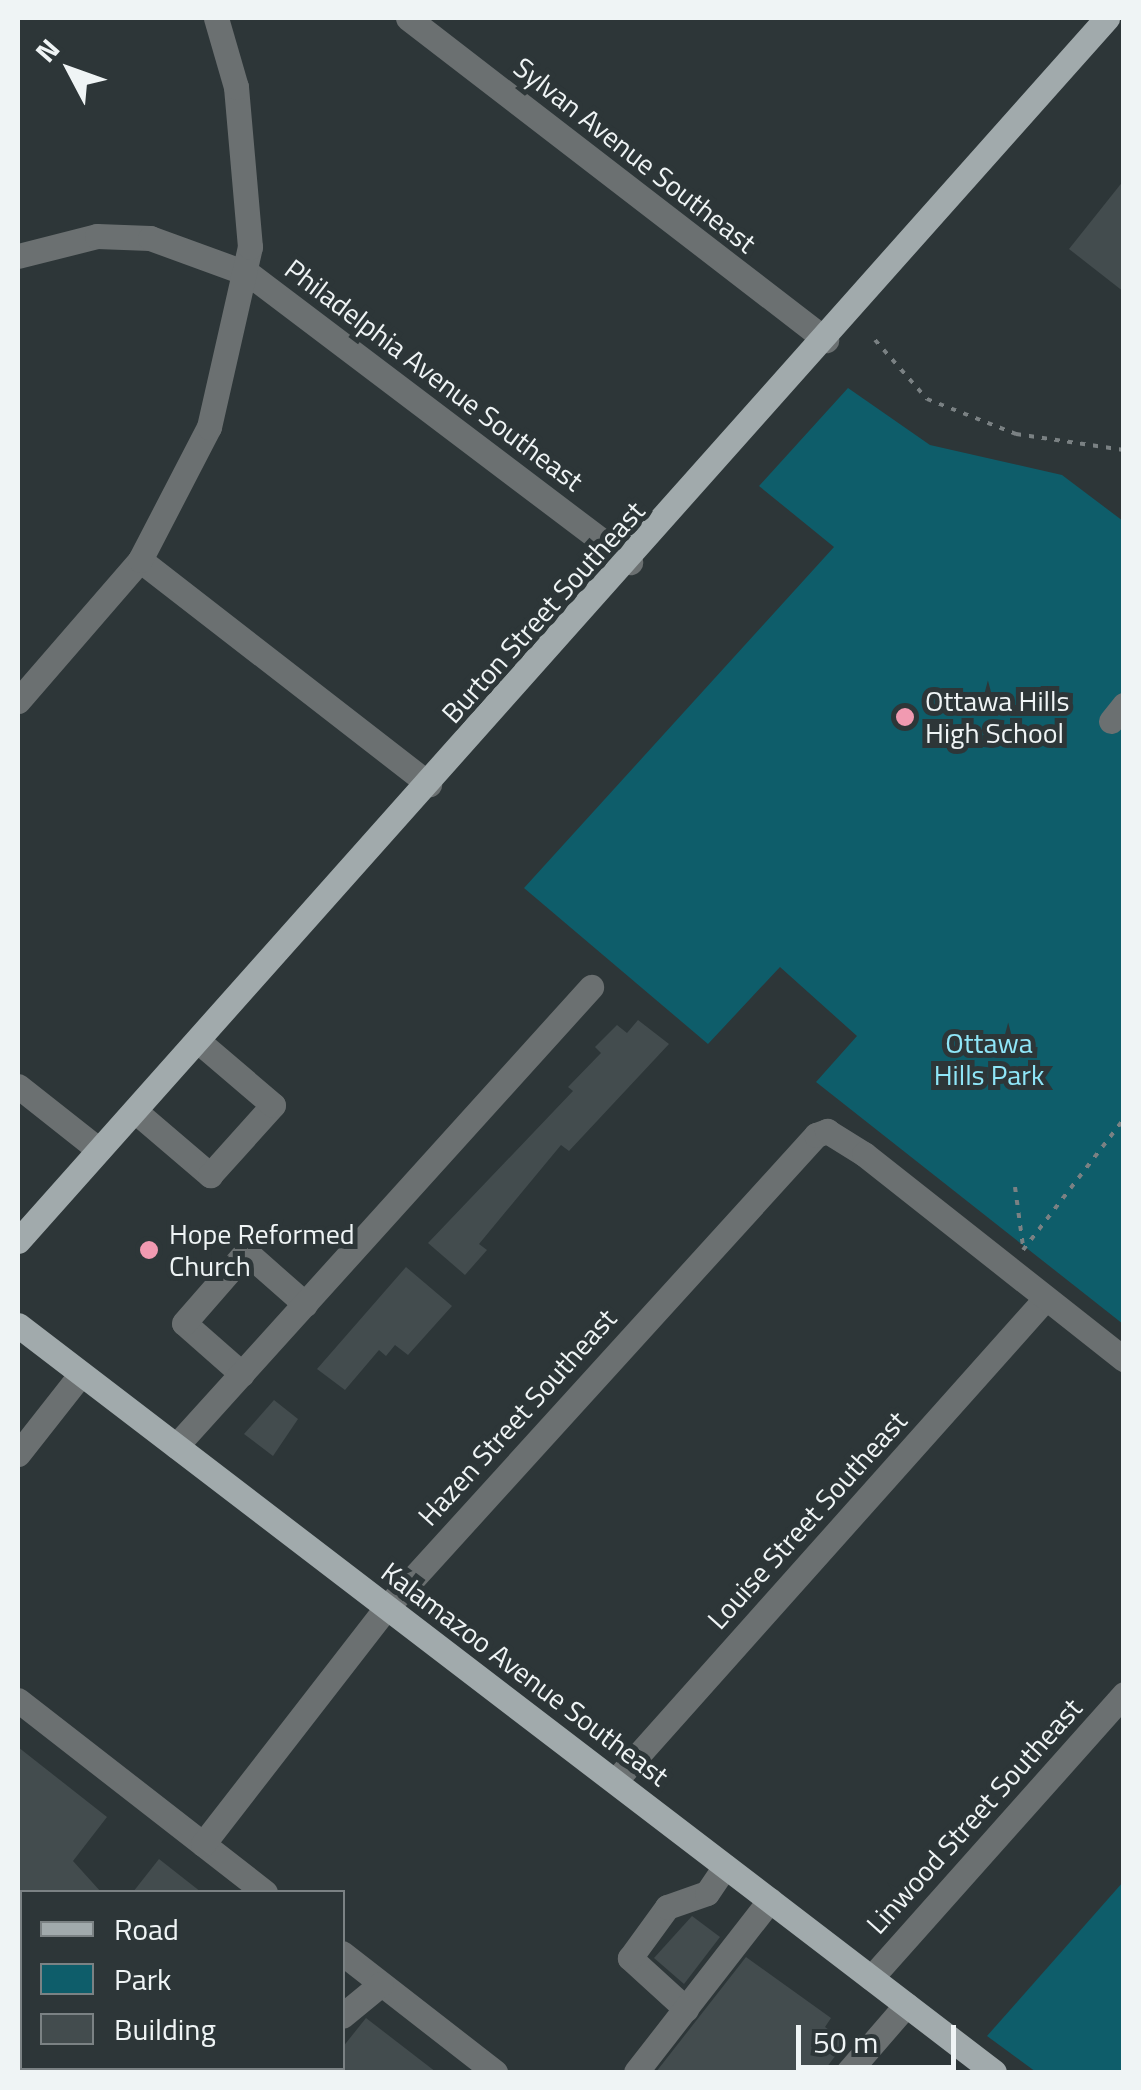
<!DOCTYPE html>
<style>
body{margin:0}
#map{position:relative;width:1141px;height:2090px;overflow:hidden;background:#2d3638;font-family:"Titillium Web",sans-serif}
div>[style]{position:absolute}
.green>*{inset:0;background:#0e5d6a}
.building>*{inset:0;background:#434c4e}
.path>*{height:4px;margin-top:-2px;transform-origin:0;background:repeating-linear-gradient(90deg,#7a8183 0 5px,transparent 0 13px)}
.minor>*{height:25px;margin:-12.5px;padding:0 12.5px;transform-origin:12.5px;border-radius:12.5px;background:#6b7071}
.major>*{height:25px;margin:-12.5px;padding:0 12.5px;transform-origin:12.5px;border-radius:12.5px;background:#a1aaac}
.dots>*{width:28px;height:28px;translate:-50% -50%;box-sizing:border-box;border:5px solid #2d3638;border-radius:50%}
span{translate:-50% -50%;white-space:nowrap;text-align:center;line-height:1.15;-webkit-text-stroke:10px #2d3638;paint-order:stroke}
.street-label{font-size:28px;color:#eff4f5}
.poi-label{font-size:28px;color:#eff4f5}
.left{translate:0 -50%;text-align:left}
.park-label{font-size:28px;color:#8fe6f8}
.frame{position:absolute;inset:0;border:20px solid #eff4f5;pointer-events:none}
.legend{position:absolute;left:20px;top:1890px;width:325px;height:180px;box-sizing:border-box;background:#2d3638;border:2px solid #7b8284;margin:0;padding:12px 18px;list-style:none;font-size:30px;color:#eff4f5}
.legend li{display:flex;align-items:center;gap:20px;height:50px}
.legend b{width:50px;border:2px solid #7b8284}
.north{position:absolute;left:20px;top:20px;width:100px;height:100px;-webkit-text-stroke:8px #2d3638;paint-order:stroke;rotate:311deg;font-size:28px;font-weight:700;line-height:40px;text-align:center;color:#eff4f5}
.north::after{content:'';display:block;margin:auto;width:35px;height:45px;background:#eff4f5;clip-path:polygon(50% 0,100% 100%,50% 72%,0 100%)}
.scale{position:absolute;left:796px;top:2025px;width:160px;height:45px;box-sizing:border-box;border:5px solid #eff4f5;border-top:0;padding-left:12px;font-size:30px;line-height:35px;white-space:nowrap;color:#eff4f5;-webkit-text-stroke:8px #2d3638;paint-order:stroke}
</style>
<div id="map">
<div class="green">
<div style="clip-path:polygon(848px 388px,930px 445px,1062px 475px,1123px 521px,1123px 1324px,816px 1082px,857px 1036px,780px 967px,708px 1044px,524px 888px,834px 547px,759px 486px)"></div>
<div style="clip-path:polygon(1123px 1882px,1123px 2072px,1036px 2072px,987px 2036px)"></div>
</div>
<div class="building">
<div style="clip-path:polygon(1124px 180px,1124px 292px,1069px 249px)"></div>
<div style="clip-path:polygon(638px 1020px,669px 1044px,569px 1151px,561px 1145px,479px 1244px,487px 1250px,465px 1275px,428px 1243px,573px 1091px,568px 1087px,601px 1053px,595px 1047px,617px 1025px,627px 1033px)"></div>
<div style="clip-path:polygon(406px 1267px,452px 1306px,408px 1355px,395px 1345px,386px 1356px,379px 1350px,345px 1390px,317px 1369px)"></div>
<div style="clip-path:polygon(274px 1400px,298px 1419px,273px 1456px,244px 1434px)"></div>
<div style="clip-path:polygon(18px 1747px,107px 1817px,73px 1861px,101px 1892px,18px 1892px)"></div>
<div style="clip-path:polygon(159px 1859px,201px 1892px,133px 1892px)"></div>
<div style="clip-path:polygon(692px 1916px,720px 1937px,684px 1984px,654px 1958px)"></div>
<div style="clip-path:polygon(746px 1957px,831px 2018px,825px 2027px,846px 2042px,823px 2072px,656px 2072px)"></div>
<div style="clip-path:polygon(366px 2018px,436px 2072px,342px 2072px,342px 2048px)"></div>
</div>
<div class="path">
<div style="left:875px;top:340px;width:79px;rotate:48.6deg"></div>
<div style="left:927px;top:399px;width:96px;rotate:21.5deg"></div>
<div style="left:1016px;top:434px;width:109px;rotate:8.4deg"></div>
<div style="left:1015px;top:1187px;width:60px;rotate:82.3deg"></div>
<div style="left:1023px;top:1250px;width:165px;rotate:-52.4deg"></div>
</div>
<div class="minor">
<div style="left:408px;top:18px;width:528px;rotate:37.61deg"></div>
<div style="left:18px;top:256px;width:81px;rotate:-14.2deg"></div>
<div style="left:97px;top:236px;width:53px;rotate:2.2deg"></div>
<div style="left:150px;top:238px;width:105px;rotate:20deg"></div>
<div style="left:249px;top:274px;width:478px;rotate:37.1deg"></div>
<div style="left:140px;top:560px;width:366px;rotate:37.8deg"></div>
<div style="left:18px;top:701px;width:186px;rotate:-49.1deg"></div>
<div style="left:140px;top:560px;width:150px;rotate:-62.6deg"></div>
<div style="left:209px;top:427px;width:185px;rotate:-77.2deg"></div>
<div style="left:250px;top:247px;width:161px;rotate:-95deg"></div>
<div style="left:236px;top:87px;width:72px;rotate:-106.2deg"></div>
<div style="left:1111px;top:721px;width:21px;rotate:-51deg"></div>
<div style="left:18px;top:1086px;width:103px;rotate:38.3deg"></div>
<div style="left:135px;top:1111px;width:99px;rotate:40.5deg"></div>
<div style="left:210px;top:1175px;width:94px;rotate:-48deg"></div>
<div style="left:273px;top:1105px;width:99px;rotate:-139.5deg"></div>
<div style="left:242px;top:1374px;width:77px;rotate:-138.7deg"></div>
<div style="left:184px;top:1323px;width:94px;rotate:-48.9deg"></div>
<div style="left:246px;top:1252px;width:79px;rotate:41.4deg"></div>
<div style="left:176px;top:1446px;width:619px;rotate:-47.88deg"></div>
<div style="left:18px;top:1454px;width:102px;rotate:-51.8deg"></div>
<div style="left:18px;top:1700px;width:313px;rotate:37.9deg"></div>
<div style="left:615px;top:1781px;width:646px;rotate:-48.26deg"></div>
<div style="left:203px;top:1844px;width:300px;rotate:-52.2deg"></div>
<div style="left:387px;top:1607px;width:638px;rotate:-47.73deg"></div>
<div style="left:816px;top:1135px;width:12px;rotate:-20deg"></div>
<div style="left:827px;top:1131px;width:44px;rotate:31.9deg"></div>
<div style="left:864px;top:1154px;width:331px;rotate:38.3deg"></div>
<div style="left:342px;top:1953px;width:194px;rotate:37.9deg"></div>
<div style="left:871px;top:1978px;width:380px;rotate:-48.3deg"></div>
<div style="left:686px;top:2009px;width:76px;rotate:-137.7deg"></div>
<div style="left:630px;top:1958px;width:63px;rotate:-54deg"></div>
<div style="left:667px;top:1907px;width:42px;rotate:-19.3deg"></div>
<div style="left:707px;top:1893px;width:32px;rotate:-56deg"></div>
<div style="left:342px;top:2016px;width:50px;rotate:-39.4deg"></div>
<div style="left:270px;top:2072px;width:6px;rotate:-39deg"></div>
<div style="left:636px;top:2072px;width:218px;rotate:-52.1deg"></div>
<div style="left:848px;top:2072px;width:89px;rotate:-49.1deg"></div>
</div>
<div class="major">
<div style="left:18px;top:1241px;width:1638px;rotate:-48.32deg"></div>
<div style="left:18px;top:1325px;width:1229px;rotate:37.43deg"></div>
</div>
<div class="dots">
<div style="left:905px;top:717px;background:#f19ab1"></div>
<div style="left:149px;top:1250px;background:#f19ab1"></div>
</div>
<div class="street-label">
<span style="left:635px;top:155px;rotate:38deg">Sylvan Avenue Southeast</span>
<span style="left:434px;top:375px;rotate:37deg">Philadelphia Avenue Southeast</span>
<span style="left:543px;top:612px;rotate:-48deg">Burton Street Southeast</span>
<span style="left:517px;top:1417px;rotate:-48deg">Hazen Street Southeast</span>
<span style="left:807px;top:1520px;rotate:-48deg">Louise Street Southeast</span>
<span style="left:525px;top:1674px;rotate:37deg">Kalamazoo Avenue Southeast</span>
<span style="left:974px;top:1816px;rotate:-48deg">Linwood Street Southeast</span>
</div>
<div class="poi-label">
<span class="left" style="left:925px;top:717px">Ottawa Hills<br>High School</span>
<span class="left" style="left:169px;top:1250px">Hope Reformed<br>Church</span>
</div>
<div class="park-label">
<span style="left:989px;top:1059px">Ottawa<br>Hills Park</span>
</div>
<div class="frame"></div>
<ul class="legend">
<li><b style="height:12px;background:#a1aaac"></b>Road</li>
<li><b style="height:28px;background:#0e5d6a"></b>Park</li>
<li><b style="height:28px;background:#434c4e"></b>Building</li>
</ul>
<div class="north">N</div>
<div class="scale">50 m</div>
</div>
